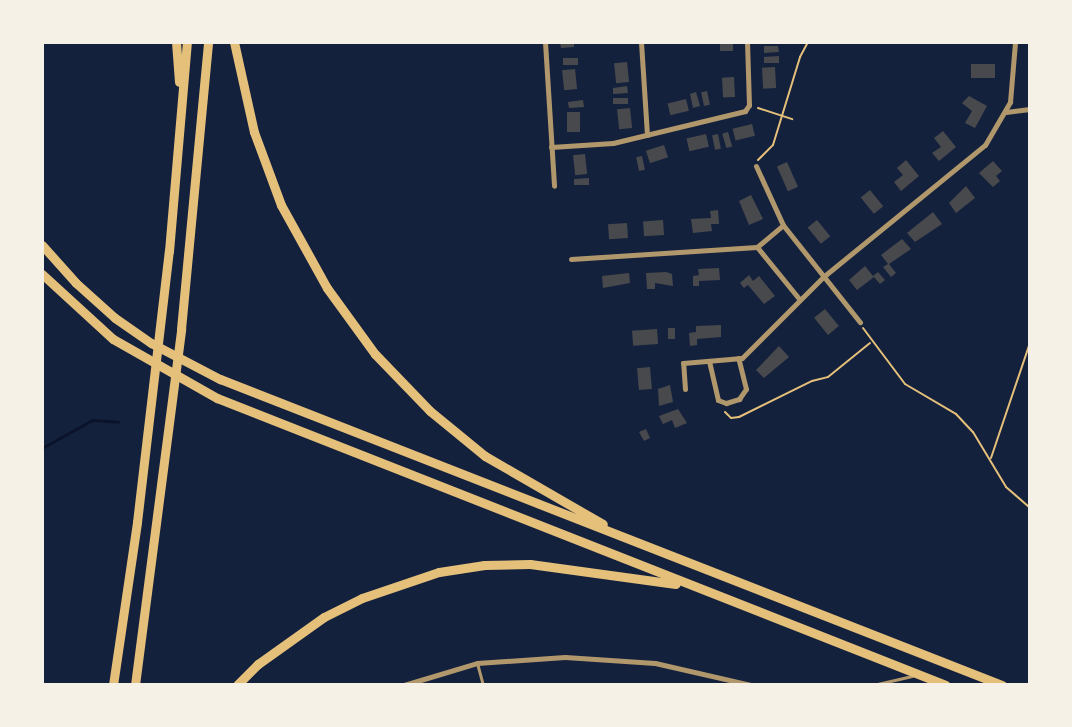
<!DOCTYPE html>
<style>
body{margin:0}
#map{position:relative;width:1072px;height:727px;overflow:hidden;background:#14213d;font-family:"Times New Roman",serif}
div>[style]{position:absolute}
.stream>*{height:3px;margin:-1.5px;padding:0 1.5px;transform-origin:1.5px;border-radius:1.5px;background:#0b132b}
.building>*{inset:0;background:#48494c;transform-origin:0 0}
.path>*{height:2px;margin:-1px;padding:0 1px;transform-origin:1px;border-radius:1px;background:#e5c07b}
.service>*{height:3px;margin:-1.5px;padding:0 1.5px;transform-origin:1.5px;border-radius:1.5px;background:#b1986c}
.minor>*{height:5px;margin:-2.5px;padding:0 2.5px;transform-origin:2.5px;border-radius:2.5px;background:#b1986c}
.motorway>*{height:9px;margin:-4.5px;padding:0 4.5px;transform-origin:4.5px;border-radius:4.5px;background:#e5c07b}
span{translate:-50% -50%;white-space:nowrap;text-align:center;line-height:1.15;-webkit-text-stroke:7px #f6f1e7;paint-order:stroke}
.frame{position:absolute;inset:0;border:44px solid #f6f1e7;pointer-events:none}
</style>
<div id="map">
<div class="stream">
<div style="left:42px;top:448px;width:57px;rotate:-29.2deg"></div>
<div style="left:92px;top:420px;width:26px;rotate:4deg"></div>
</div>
<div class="building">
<div style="clip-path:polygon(560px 42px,574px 42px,574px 47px,561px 48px)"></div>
<div style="left:720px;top:42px;width:13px;height:9px"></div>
<div style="clip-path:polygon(764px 46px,778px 46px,779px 52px,764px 53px)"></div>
<div style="clip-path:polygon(779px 56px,779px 63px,764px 63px,764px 57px)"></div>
<div style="left:578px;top:58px;width:7px;height:15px;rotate:90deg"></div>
<div style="left:627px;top:62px;width:20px;height:13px;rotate:84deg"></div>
<div style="left:971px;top:64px;width:24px;height:14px"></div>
<div style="left:775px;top:67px;width:21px;height:13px;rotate:87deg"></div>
<div style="left:575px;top:69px;width:20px;height:13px;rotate:84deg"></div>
<div style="left:734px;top:77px;width:20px;height:12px;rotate:87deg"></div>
<div style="clip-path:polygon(627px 86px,628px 93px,613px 94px,613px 88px)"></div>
<div style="left:707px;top:91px;width:14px;height:6px;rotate:78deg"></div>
<div style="clip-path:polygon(696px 92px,700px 106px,693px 108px,690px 94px)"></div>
<div style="clip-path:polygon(969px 96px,987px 106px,975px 128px,965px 123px,972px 111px,962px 103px)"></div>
<div style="left:628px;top:98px;width:6px;height:15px;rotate:90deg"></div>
<div style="left:686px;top:99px;width:12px;height:19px;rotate:76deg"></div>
<div style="clip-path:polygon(583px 100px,584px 107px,569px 108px,568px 102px)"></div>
<div style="left:630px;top:108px;width:20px;height:13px;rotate:84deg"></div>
<div style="left:567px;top:112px;width:13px;height:20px"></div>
<div style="left:752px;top:124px;width:12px;height:20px;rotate:76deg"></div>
<div style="clip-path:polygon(943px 131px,956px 147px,939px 161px,932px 153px,941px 147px,934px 138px)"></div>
<div style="left:728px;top:132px;width:15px;height:6px;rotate:74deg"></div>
<div style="left:706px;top:134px;width:13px;height:20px;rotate:77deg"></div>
<div style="left:718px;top:134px;width:15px;height:6px;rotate:79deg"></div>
<div style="left:664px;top:145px;width:13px;height:19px;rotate:72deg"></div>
<div style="left:585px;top:154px;width:20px;height:12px;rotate:84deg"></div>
<div style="left:642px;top:156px;width:14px;height:6px;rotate:78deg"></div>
<div style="clip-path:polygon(906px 160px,919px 176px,901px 191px,894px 182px,903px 175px,897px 168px)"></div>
<div style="clip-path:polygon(993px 161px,1002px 171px,996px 176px,1000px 181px,993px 187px,979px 173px)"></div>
<div style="left:787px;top:162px;width:27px;height:11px;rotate:66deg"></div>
<div style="clip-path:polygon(589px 178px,589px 185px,574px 185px,574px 179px)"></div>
<div style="clip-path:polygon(966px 186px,975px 198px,956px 213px,949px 203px)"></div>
<div style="left:870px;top:190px;width:21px;height:12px;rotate:51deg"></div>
<div style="clip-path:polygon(751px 195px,763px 219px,749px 225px,739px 201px)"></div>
<div style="clip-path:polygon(718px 210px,719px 224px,711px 224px,712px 231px,693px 233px,691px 219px,711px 218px,710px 211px)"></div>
<div style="clip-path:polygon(933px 212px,942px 224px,915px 242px,907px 233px)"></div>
<div style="left:663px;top:220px;width:15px;height:20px;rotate:86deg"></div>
<div style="left:817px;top:220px;width:21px;height:12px;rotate:51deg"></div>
<div style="left:627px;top:223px;width:15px;height:19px;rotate:86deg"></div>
<div style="clip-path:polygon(902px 239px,911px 249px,889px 264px,896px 273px,891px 277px,883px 267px,888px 264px,881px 255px)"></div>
<div style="clip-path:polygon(865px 266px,873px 276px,878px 272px,885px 280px,880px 284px,874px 277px,857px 290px,849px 280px)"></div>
<div style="clip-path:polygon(719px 268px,720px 280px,699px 281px,699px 286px,693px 286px,693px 276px,699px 275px,698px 269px)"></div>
<div style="clip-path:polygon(666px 272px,672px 274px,673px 286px,655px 283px,655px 289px,647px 289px,646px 273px)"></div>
<div style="clip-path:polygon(629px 273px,630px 283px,603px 288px,602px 276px)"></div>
<div style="clip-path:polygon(749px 275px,753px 281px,759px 276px,775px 296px,764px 304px,748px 285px,744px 288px,740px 283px)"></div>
<div style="left:825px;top:309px;width:22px;height:14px;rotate:51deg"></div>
<div style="clip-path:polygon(721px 325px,721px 337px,697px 339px,697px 345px,690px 346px,689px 333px,696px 332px,696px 326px)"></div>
<div style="left:668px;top:328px;width:7px;height:11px"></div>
<div style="left:657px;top:329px;width:15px;height:25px;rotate:86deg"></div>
<div style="clip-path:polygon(779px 346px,789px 357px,764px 378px,756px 370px)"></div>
<div style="left:650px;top:367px;width:22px;height:13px;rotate:85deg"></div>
<div style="clip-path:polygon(670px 385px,673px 402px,659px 406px,658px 389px)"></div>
<div style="clip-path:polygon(678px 409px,687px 423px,675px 428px,672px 420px,663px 424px,659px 416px)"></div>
<div style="clip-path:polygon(646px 429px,650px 438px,644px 441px,639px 432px)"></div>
</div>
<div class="path">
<div style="left:758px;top:108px;width:36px;rotate:18deg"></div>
<div style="left:758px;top:160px;width:21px;rotate:-45deg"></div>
<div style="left:773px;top:145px;width:92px;rotate:-72.9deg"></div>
<div style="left:800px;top:57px;width:17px;rotate:-62deg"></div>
<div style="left:863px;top:328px;width:70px;rotate:53.1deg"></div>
<div style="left:905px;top:384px;width:59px;rotate:30.5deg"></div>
<div style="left:956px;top:414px;width:25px;rotate:47deg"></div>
<div style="left:973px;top:432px;width:64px;rotate:59deg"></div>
<div style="left:1006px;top:487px;width:32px;rotate:41deg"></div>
<div style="left:725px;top:412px;width:8px;rotate:45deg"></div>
<div style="left:731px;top:418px;width:8px;rotate:-7deg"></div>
<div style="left:739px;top:417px;width:81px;rotate:-26.3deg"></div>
<div style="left:812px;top:381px;width:16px;rotate:-14deg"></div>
<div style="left:828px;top:377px;width:54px;rotate:-39deg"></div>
<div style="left:991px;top:458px;width:121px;rotate:-71.3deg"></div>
</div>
<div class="service">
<div style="left:477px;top:663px;width:23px;rotate:75deg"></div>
<div style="left:873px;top:685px;width:40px;rotate:-13deg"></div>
</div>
<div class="minor">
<div style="left:545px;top:42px;width:144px;rotate:86.4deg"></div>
<div style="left:641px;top:42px;width:93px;rotate:86.3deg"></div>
<div style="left:1006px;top:112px;width:24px;rotate:-7deg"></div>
<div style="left:551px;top:147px;width:62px;rotate:-3.7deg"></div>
<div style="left:613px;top:143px;width:136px;rotate:-13.6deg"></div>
<div style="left:745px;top:111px;width:7px;rotate:-56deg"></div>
<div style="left:749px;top:105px;width:63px;rotate:-91.8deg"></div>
<div style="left:756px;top:166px;width:65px;rotate:65.4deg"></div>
<div style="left:783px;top:225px;width:124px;rotate:51.6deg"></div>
<div style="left:757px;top:247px;width:68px;rotate:50.9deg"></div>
<div style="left:757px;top:247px;width:34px;rotate:-40deg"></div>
<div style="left:571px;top:259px;width:186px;rotate:-3.7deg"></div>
<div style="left:709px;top:361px;width:40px;rotate:77deg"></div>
<div style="left:718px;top:400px;width:9px;rotate:21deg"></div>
<div style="left:726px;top:403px;width:14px;rotate:-17deg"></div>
<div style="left:739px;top:399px;width:12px;rotate:-55deg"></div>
<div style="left:746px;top:389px;width:32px;rotate:-104deg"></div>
<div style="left:685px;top:389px;width:26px;rotate:-94deg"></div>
<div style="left:683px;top:363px;width:59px;rotate:-4.8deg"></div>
<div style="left:742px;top:358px;width:115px;rotate:-45deg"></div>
<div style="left:823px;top:277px;width:209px;rotate:-39.2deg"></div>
<div style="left:985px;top:145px;width:50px;rotate:-59.8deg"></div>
<div style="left:1010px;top:102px;width:60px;rotate:-85.2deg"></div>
<div style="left:404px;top:685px;width:76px;rotate:-16.8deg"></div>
<div style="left:477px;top:663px;width:88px;rotate:-3.9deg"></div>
<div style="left:565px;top:657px;width:90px;rotate:3.8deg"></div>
<div style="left:655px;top:663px;width:98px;rotate:12.9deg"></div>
</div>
<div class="motorway">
<div style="left:176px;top:42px;width:40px;rotate:85.7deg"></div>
<div style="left:234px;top:42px;width:92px;rotate:77.5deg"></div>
<div style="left:254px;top:132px;width:78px;rotate:69.7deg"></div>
<div style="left:281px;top:205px;width:95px;rotate:61deg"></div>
<div style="left:327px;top:288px;width:82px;rotate:54deg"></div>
<div style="left:375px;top:354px;width:79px;rotate:46deg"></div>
<div style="left:430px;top:411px;width:71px;rotate:39.3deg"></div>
<div style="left:485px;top:456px;width:136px;rotate:30deg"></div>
<div style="left:42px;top:245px;width:51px;rotate:48.2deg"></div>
<div style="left:76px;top:283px;width:52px;rotate:41.9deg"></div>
<div style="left:115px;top:318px;width:44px;rotate:34.8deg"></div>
<div style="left:151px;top:343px;width:78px;rotate:27.6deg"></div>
<div style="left:220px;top:379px;width:840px;rotate:21.37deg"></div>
<div style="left:42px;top:274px;width:96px;rotate:42.5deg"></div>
<div style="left:113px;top:339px;width:120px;rotate:29.6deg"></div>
<div style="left:217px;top:398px;width:783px;rotate:21.49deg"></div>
<div style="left:113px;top:685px;width:165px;rotate:-81.6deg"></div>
<div style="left:137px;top:522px;width:273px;rotate:-83.3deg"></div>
<div style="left:169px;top:251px;width:210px;rotate:-85.1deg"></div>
<div style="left:135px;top:685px;width:359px;rotate:-82.6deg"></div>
<div style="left:181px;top:329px;width:288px;rotate:-84.6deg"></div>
<div style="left:237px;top:685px;width:30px;rotate:-45deg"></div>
<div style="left:258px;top:664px;width:81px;rotate:-35.5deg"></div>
<div style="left:324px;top:617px;width:42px;rotate:-26.6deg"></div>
<div style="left:362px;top:598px;width:81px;rotate:-18.7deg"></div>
<div style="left:439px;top:572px;width:46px;rotate:-8.8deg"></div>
<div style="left:484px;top:565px;width:46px;rotate:-1.2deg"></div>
<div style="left:530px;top:564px;width:147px;rotate:7.8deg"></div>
</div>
<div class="frame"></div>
</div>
